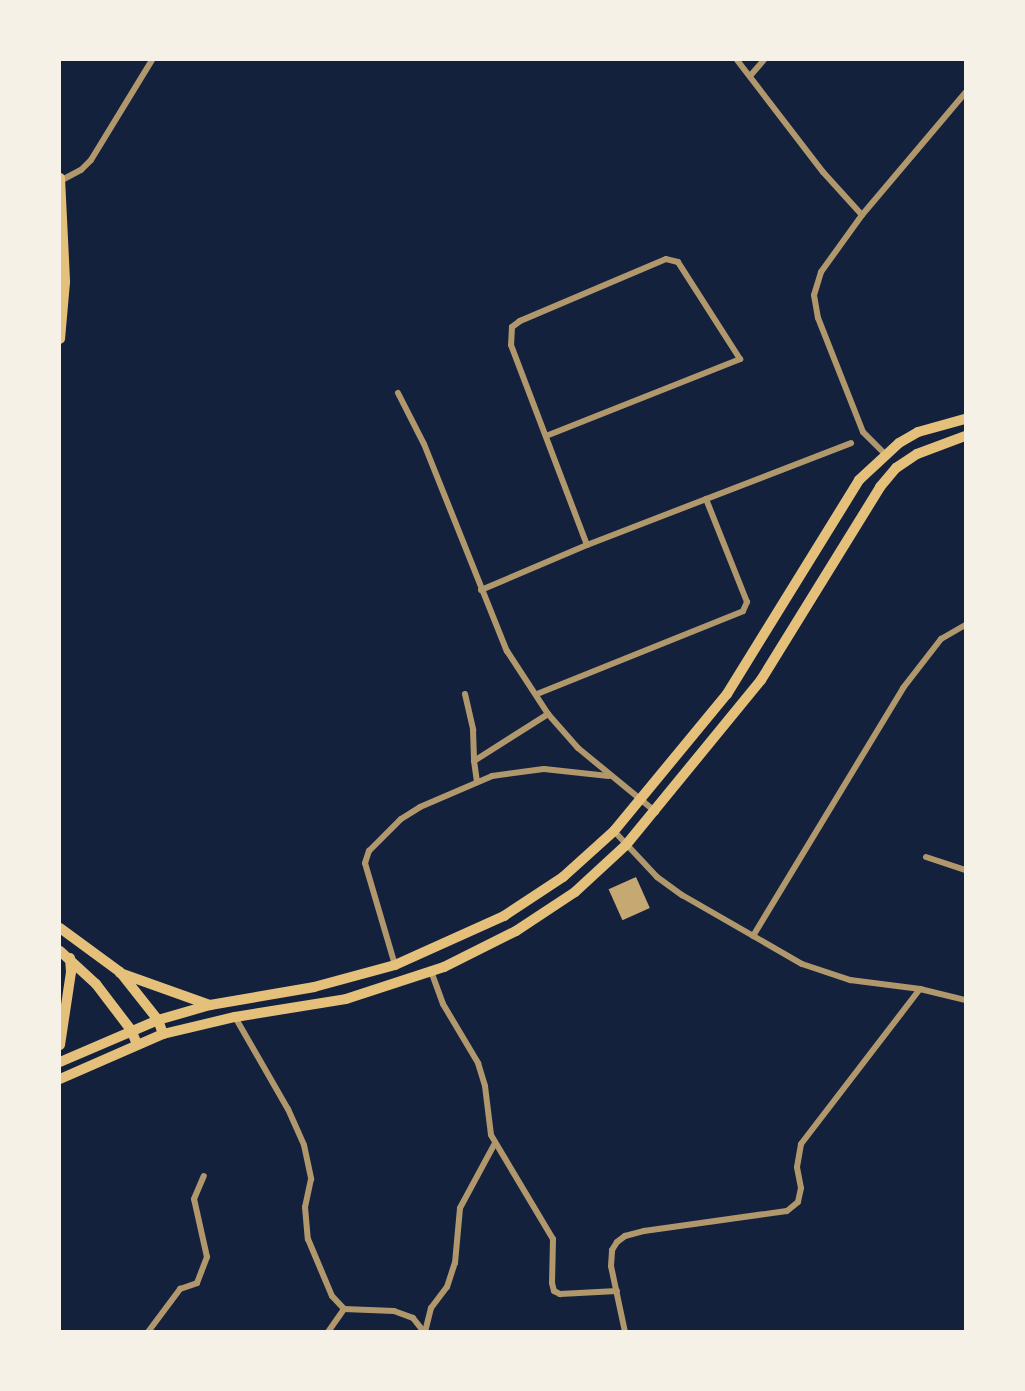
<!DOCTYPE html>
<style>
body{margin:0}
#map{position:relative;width:1025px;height:1391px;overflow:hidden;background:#14213d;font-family:"PT Sans",sans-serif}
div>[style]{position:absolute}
.building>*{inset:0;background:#c6a872;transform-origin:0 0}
.minor>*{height:6px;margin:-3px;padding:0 3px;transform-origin:3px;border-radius:3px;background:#b1986c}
.primary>*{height:10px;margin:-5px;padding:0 5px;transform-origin:5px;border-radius:5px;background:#e5c07b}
span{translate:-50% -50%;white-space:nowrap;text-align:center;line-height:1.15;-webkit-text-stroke:5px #f6f1e7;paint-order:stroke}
.frame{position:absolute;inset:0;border:61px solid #f6f1e7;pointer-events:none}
</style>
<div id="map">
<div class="building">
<div style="left:636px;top:877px;width:34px;height:30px;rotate:66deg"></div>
</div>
<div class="minor">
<div style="left:737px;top:60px;width:141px;rotate:52.5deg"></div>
<div style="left:823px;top:172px;width:58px;rotate:47.8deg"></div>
<div style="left:750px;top:76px;width:21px;rotate:-49deg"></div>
<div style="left:60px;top:181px;width:24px;rotate:-28deg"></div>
<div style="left:81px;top:170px;width:14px;rotate:-45deg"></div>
<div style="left:91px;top:160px;width:117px;rotate:-58.6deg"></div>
<div style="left:398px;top:393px;width:57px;rotate:63deg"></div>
<div style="left:424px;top:444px;width:223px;rotate:68.2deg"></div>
<div style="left:507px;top:651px;width:75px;rotate:56.9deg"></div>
<div style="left:548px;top:714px;width:45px;rotate:48.6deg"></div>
<div style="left:578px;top:748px;width:101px;rotate:39.4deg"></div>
<div style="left:546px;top:436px;width:209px;rotate:-21.6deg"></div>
<div style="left:740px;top:359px;width:115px;rotate:-122.6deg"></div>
<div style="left:678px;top:262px;width:12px;rotate:-166deg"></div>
<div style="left:666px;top:259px;width:159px;rotate:157deg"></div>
<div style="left:520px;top:321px;width:10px;rotate:143deg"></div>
<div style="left:512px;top:327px;width:18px;rotate:93deg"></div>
<div style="left:511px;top:345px;width:214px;rotate:69.2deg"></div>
<div style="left:885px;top:454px;width:31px;rotate:-135deg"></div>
<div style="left:863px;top:432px;width:123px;rotate:-111.5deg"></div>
<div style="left:818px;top:318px;width:23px;rotate:-100deg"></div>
<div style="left:814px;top:295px;width:24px;rotate:-73deg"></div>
<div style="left:821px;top:272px;width:70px;rotate:-54.3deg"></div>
<div style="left:862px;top:215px;width:160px;rotate:-49.8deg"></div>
<div style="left:481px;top:590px;width:115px;rotate:-23deg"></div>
<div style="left:587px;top:545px;width:283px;rotate:-21.1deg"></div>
<div style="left:465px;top:694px;width:37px;rotate:77deg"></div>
<div style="left:473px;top:730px;width:31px;rotate:88deg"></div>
<div style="left:537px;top:694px;width:222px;rotate:-21.9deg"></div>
<div style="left:743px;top:611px;width:10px;rotate:-66deg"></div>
<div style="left:747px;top:602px;width:111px;rotate:-111.7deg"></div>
<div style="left:477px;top:782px;width:21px;rotate:-98deg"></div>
<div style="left:474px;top:761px;width:88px;rotate:-32.4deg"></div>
<div style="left:614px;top:831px;width:63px;rotate:46.9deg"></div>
<div style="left:657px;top:877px;width:31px;rotate:36deg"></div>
<div style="left:682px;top:895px;width:138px;rotate:29.9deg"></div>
<div style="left:802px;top:964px;width:51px;rotate:18.4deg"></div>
<div style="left:850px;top:980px;width:71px;rotate:7.3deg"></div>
<div style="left:920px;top:989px;width:46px;rotate:13.7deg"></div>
<div style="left:926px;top:857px;width:41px;rotate:18.4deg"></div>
<div style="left:753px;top:936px;width:290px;rotate:-58.8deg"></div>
<div style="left:903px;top:688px;width:62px;rotate:-52.2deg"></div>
<div style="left:941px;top:639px;width:28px;rotate:-30deg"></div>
<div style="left:395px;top:965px;width:106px;rotate:-106.4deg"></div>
<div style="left:365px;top:863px;width:13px;rotate:-72deg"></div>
<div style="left:369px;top:851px;width:45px;rotate:-45deg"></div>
<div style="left:401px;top:819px;width:22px;rotate:-32deg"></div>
<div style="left:420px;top:807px;width:78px;rotate:-23.3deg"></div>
<div style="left:492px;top:776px;width:52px;rotate:-7.7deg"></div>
<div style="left:544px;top:769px;width:65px;rotate:6.1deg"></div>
<div style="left:431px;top:971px;width:35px;rotate:70deg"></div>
<div style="left:443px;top:1004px;width:69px;rotate:59.3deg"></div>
<div style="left:478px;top:1063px;width:24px;rotate:73deg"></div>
<div style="left:485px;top:1086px;width:49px;rotate:83deg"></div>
<div style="left:491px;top:1135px;width:121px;rotate:59.2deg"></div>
<div style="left:553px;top:1239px;width:44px;rotate:91.3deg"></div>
<div style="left:552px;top:1283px;width:8px;rotate:76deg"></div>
<div style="left:554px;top:1291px;width:7px;rotate:27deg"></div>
<div style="left:560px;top:1294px;width:57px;rotate:-3deg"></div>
<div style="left:235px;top:1017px;width:106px;rotate:60.1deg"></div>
<div style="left:288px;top:1109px;width:39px;rotate:66deg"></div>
<div style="left:304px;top:1145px;width:35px;rotate:78deg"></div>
<div style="left:311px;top:1179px;width:29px;rotate:102deg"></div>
<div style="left:305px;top:1207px;width:32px;rotate:85deg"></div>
<div style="left:308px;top:1239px;width:62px;rotate:67.2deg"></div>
<div style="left:332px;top:1296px;width:18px;rotate:47deg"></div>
<div style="left:344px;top:1309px;width:50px;rotate:2.3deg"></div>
<div style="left:394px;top:1311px;width:20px;rotate:20deg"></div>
<div style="left:413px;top:1318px;width:18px;rotate:52deg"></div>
<div style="left:148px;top:1332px;width:54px;rotate:-53.3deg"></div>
<div style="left:180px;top:1289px;width:18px;rotate:-19deg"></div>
<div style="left:197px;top:1283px;width:28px;rotate:-69deg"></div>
<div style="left:207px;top:1257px;width:59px;rotate:-102.6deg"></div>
<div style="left:194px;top:1199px;width:25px;rotate:-67deg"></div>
<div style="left:328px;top:1332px;width:28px;rotate:-55deg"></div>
<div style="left:425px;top:1332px;width:25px;rotate:-76deg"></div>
<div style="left:431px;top:1308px;width:26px;rotate:-53deg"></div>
<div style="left:447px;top:1287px;width:25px;rotate:-72deg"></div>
<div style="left:455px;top:1263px;width:55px;rotate:-84.8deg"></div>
<div style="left:460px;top:1208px;width:74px;rotate:-61.7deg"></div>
<div style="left:625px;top:1332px;width:67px;rotate:-102deg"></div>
<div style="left:611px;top:1266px;width:16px;rotate:-86deg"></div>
<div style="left:612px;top:1250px;width:9px;rotate:-58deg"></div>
<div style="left:617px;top:1242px;width:10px;rotate:-37deg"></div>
<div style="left:625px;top:1236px;width:20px;rotate:-15deg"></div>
<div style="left:644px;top:1231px;width:144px;rotate:-8deg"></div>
<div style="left:787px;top:1211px;width:14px;rotate:-39deg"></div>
<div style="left:798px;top:1202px;width:14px;rotate:-78deg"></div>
<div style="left:801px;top:1188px;width:21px;rotate:-101deg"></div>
<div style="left:797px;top:1167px;width:23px;rotate:-80deg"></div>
<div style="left:801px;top:1144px;width:195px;rotate:-52.5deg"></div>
</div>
<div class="primary">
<div style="left:60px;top:178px;width:104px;rotate:87.2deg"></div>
<div style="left:65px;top:282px;width:57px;rotate:95deg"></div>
<div style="left:60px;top:928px;width:74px;rotate:36.3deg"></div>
<div style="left:120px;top:972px;width:61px;rotate:51.6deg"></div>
<div style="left:158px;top:1020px;width:15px;rotate:70deg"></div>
<div style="left:60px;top:951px;width:49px;rotate:42.5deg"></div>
<div style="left:96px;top:984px;width:58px;rotate:52.7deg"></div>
<div style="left:131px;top:1030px;width:15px;rotate:67deg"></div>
<div style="left:120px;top:973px;width:96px;rotate:19.6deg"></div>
<div style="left:60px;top:1045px;width:74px;rotate:-81.4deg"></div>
<div style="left:71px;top:972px;width:14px;rotate:-94deg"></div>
<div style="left:60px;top:1062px;width:107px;rotate:-23.2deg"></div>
<div style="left:158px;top:1020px;width:54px;rotate:-16.1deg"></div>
<div style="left:210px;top:1005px;width:106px;rotate:-9.8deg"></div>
<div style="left:314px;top:987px;width:84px;rotate:-15.2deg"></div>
<div style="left:395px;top:965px;width:120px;rotate:-24.2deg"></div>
<div style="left:504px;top:916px;width:71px;rotate:-33.5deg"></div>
<div style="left:563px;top:877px;width:69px;rotate:-42deg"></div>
<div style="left:614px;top:831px;width:178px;rotate:-50.5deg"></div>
<div style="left:727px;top:694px;width:251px;rotate:-58.3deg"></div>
<div style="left:859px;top:480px;width:54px;rotate:-42.8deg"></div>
<div style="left:899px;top:443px;width:22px;rotate:-30deg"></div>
<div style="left:918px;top:432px;width:49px;rotate:-15.5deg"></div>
<div style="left:60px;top:1079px;width:112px;rotate:-23.6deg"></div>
<div style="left:163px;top:1034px;width:74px;rotate:-13.3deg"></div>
<div style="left:235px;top:1017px;width:112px;rotate:-9.2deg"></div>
<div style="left:346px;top:999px;width:103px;rotate:-18.1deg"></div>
<div style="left:444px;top:967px;width:80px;rotate:-26.6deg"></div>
<div style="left:516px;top:931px;width:71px;rotate:-33.5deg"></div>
<div style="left:575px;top:892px;width:69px;rotate:-42.7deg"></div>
<div style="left:626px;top:845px;width:213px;rotate:-50.7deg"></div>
<div style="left:761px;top:680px;width:227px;rotate:-58.3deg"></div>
<div style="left:880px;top:487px;width:25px;rotate:-50deg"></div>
<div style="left:896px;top:468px;width:25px;rotate:-34deg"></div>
<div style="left:917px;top:454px;width:51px;rotate:-20.6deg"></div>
</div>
<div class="frame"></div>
</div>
